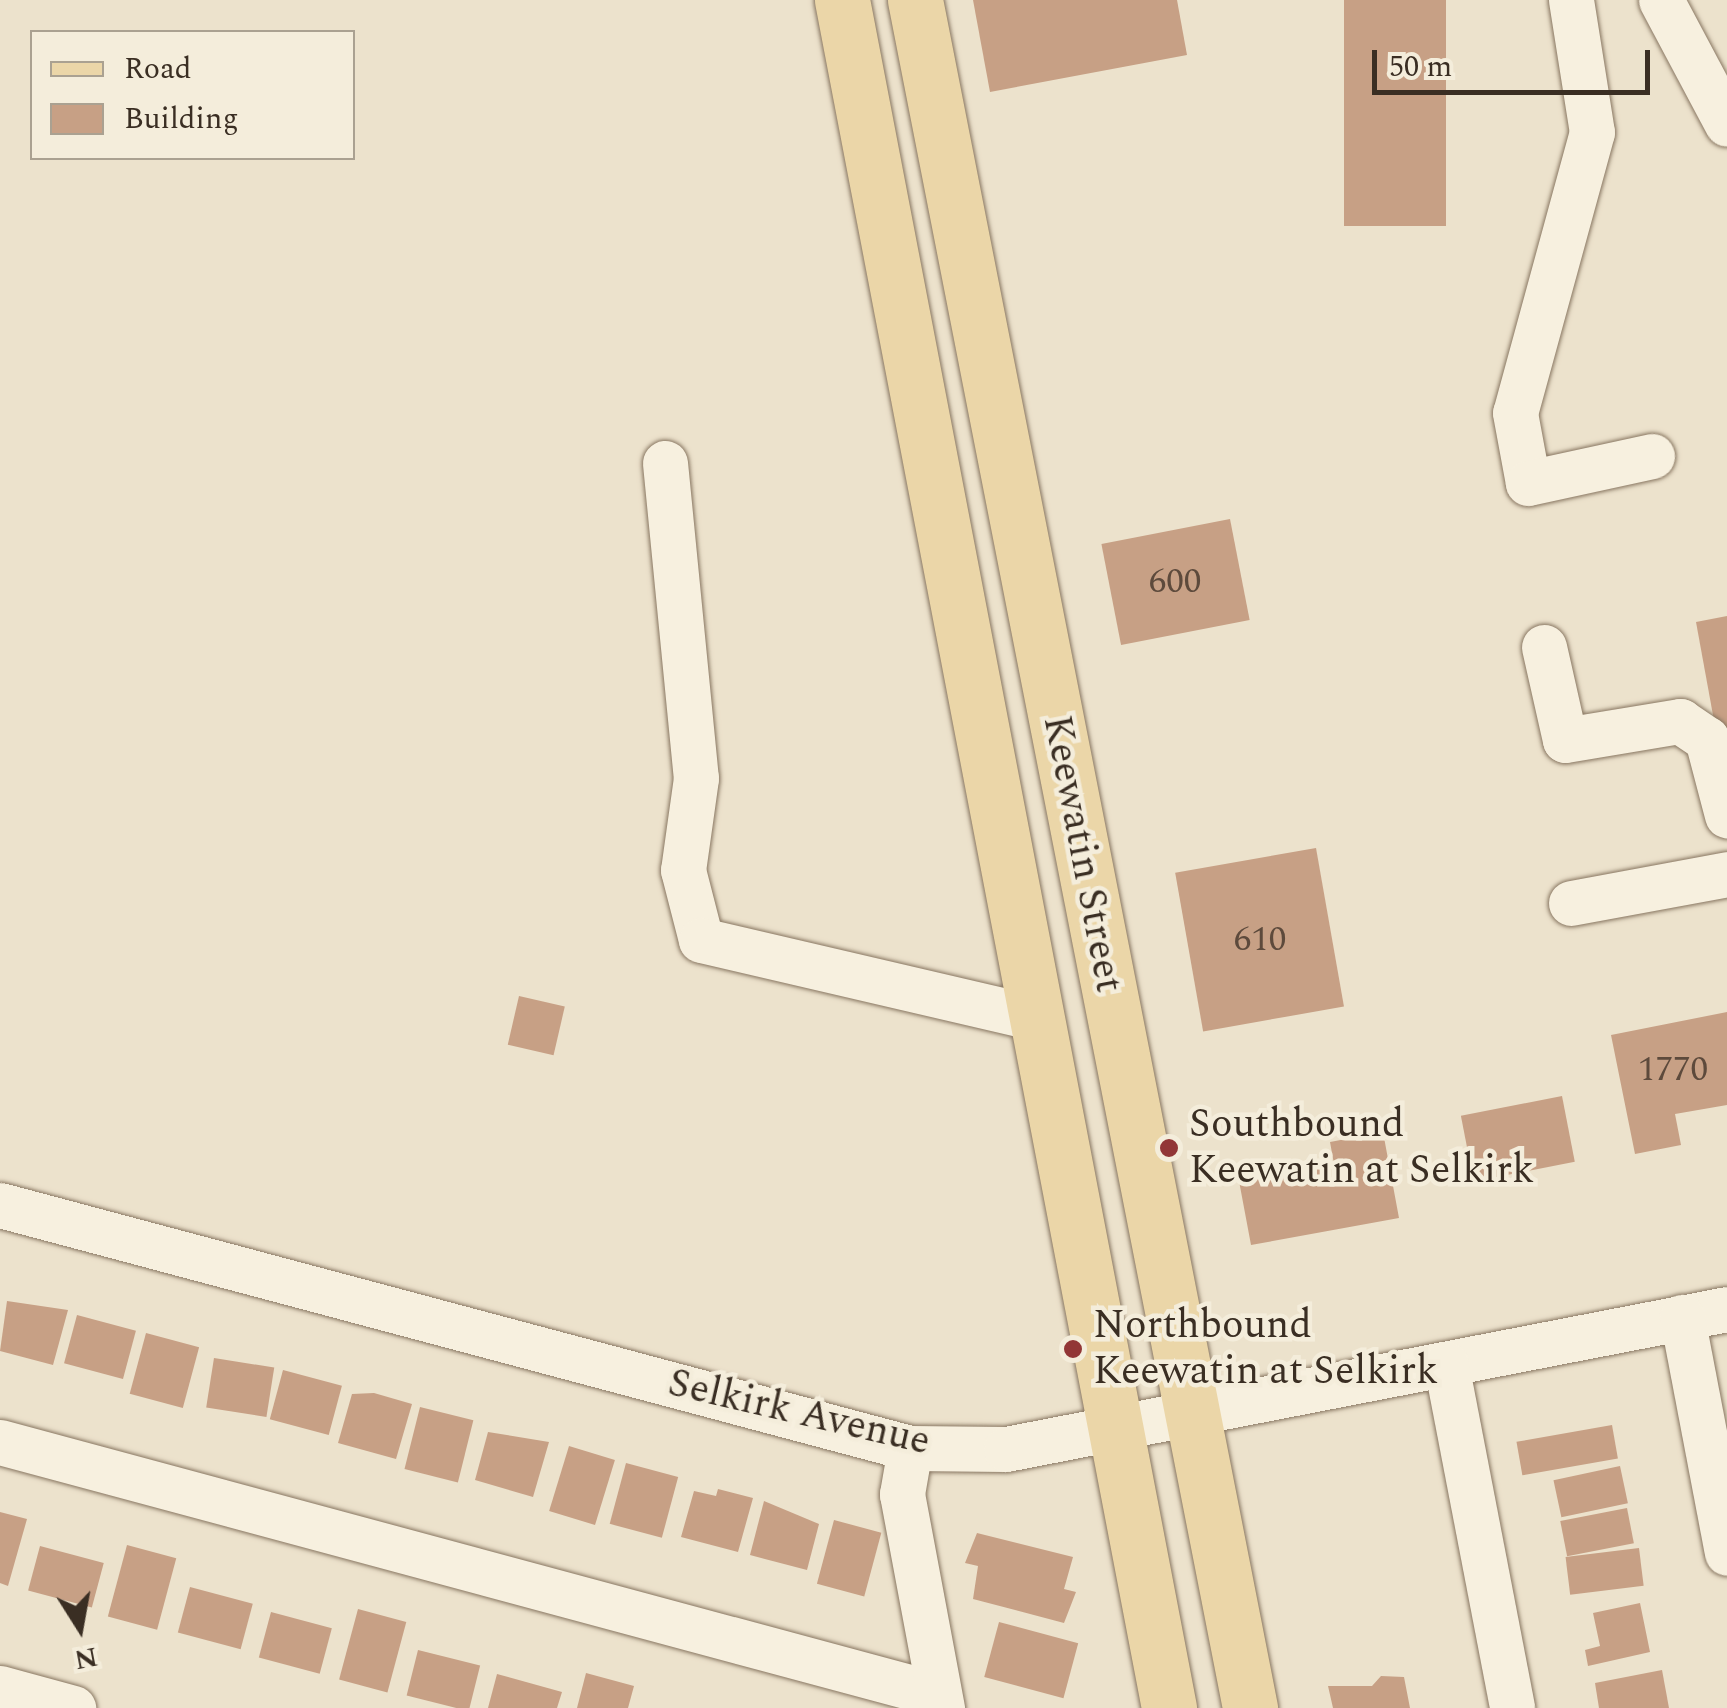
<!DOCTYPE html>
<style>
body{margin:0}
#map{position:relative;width:1727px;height:1708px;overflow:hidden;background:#ece2cc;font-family:Spectral,serif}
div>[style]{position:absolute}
.building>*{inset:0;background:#c7a085;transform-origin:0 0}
.roads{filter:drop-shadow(0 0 2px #887661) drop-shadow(0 0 2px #887661)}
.minor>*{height:45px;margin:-22.5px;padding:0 22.5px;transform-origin:22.5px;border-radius:22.5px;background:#f7f0df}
.major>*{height:55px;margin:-27.5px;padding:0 27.5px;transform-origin:27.5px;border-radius:27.5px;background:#ebd6a8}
.dots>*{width:28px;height:28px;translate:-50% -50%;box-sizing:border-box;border:5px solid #f4eddb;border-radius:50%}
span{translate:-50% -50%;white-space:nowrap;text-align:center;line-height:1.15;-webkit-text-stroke:9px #f4eddb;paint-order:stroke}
.number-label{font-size:35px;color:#5d4a3c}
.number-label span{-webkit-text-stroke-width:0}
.street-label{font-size:40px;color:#3a2e23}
.poi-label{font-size:40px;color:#3a2e23}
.left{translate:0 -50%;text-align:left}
.legend{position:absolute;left:30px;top:30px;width:325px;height:130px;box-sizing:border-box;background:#f4eddb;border:2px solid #aaa191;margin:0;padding:12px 18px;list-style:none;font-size:30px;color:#3a2e23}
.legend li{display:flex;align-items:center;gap:20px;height:50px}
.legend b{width:50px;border:2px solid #aaa191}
.north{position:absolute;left:30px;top:1578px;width:100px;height:100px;-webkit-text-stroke:8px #f4eddb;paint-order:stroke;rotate:169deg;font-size:28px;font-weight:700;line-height:40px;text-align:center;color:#3a2e23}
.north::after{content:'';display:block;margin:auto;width:35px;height:45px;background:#3a2e23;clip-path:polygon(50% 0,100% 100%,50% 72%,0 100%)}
.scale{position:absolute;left:1372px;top:50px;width:278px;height:45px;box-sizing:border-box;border:5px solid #3a2e23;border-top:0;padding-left:12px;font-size:30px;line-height:35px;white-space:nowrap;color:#3a2e23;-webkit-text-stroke:8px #f4eddb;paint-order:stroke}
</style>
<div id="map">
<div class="building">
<div style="clip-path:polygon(973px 0,1177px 0,1187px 55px,990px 92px)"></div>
<div style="left:1344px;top:0;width:102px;height:226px"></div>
<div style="left:1230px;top:519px;width:103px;height:131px;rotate:79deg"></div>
<div style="clip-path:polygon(1727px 616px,1727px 735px,1717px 737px,1696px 622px)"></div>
<div style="left:1316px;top:848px;width:161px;height:143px;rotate:80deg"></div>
<div style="left:519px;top:996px;width:47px;height:50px;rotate:13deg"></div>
<div style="clip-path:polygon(1727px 1012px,1727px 1105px,1675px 1114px,1681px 1145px,1635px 1154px,1611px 1035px)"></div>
<div style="left:1562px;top:1096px;width:67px;height:103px;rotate:79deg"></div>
<div style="clip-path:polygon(1383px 1132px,1399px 1218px,1251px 1245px,1239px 1181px,1334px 1164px,1330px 1142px)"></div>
<div style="clip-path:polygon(7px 1301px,68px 1310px,53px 1365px,0 1351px)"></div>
<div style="left:77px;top:1315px;width:61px;height:50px;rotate:15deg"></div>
<div style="left:146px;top:1333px;width:55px;height:63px;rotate:15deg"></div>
<div style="left:214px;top:1358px;width:61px;height:50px;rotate:9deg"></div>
<div style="left:283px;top:1370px;width:61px;height:51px;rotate:15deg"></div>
<div style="clip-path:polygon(374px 1393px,412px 1404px,396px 1459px,338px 1443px,352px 1394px)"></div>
<div style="left:420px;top:1407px;width:55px;height:64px;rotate:14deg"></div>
<div style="left:1612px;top:1425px;width:34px;height:97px;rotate:80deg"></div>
<div style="clip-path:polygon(488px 1432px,549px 1442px,533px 1497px,475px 1480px)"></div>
<div style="left:569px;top:1446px;width:48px;height:68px;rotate:17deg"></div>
<div style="left:626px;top:1463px;width:54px;height:63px;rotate:15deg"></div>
<div style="left:1620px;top:1466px;width:38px;height:68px;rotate:78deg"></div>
<div style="clip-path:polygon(718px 1489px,753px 1498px,738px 1552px,681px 1537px,694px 1491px,716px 1496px)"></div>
<div style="clip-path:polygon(764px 1501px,819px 1524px,807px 1570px,750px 1555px)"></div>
<div style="left:1627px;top:1508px;width:36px;height:68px;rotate:79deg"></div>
<div style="clip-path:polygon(0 1512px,27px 1519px,8px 1586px,0 1583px)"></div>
<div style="left:834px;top:1520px;width:49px;height:66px;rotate:15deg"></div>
<div style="clip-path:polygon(977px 1533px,1073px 1557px,1064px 1589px,1076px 1592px,1064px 1623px,973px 1599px,978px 1566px,965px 1563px)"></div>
<div style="left:127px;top:1545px;width:51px;height:74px;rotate:15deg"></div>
<div style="left:40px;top:1546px;width:66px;height:46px;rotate:15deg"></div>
<div style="left:1639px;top:1548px;width:38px;height:74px;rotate:83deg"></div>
<div style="left:190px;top:1587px;width:65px;height:47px;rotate:15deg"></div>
<div style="clip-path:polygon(1640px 1603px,1650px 1652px,1588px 1666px,1585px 1650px,1600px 1646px,1593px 1613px)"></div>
<div style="left:358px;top:1609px;width:50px;height:73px;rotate:15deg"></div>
<div style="left:271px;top:1612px;width:63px;height:47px;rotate:15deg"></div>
<div style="left:999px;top:1622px;width:82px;height:57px;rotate:15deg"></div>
<div style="left:418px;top:1650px;width:64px;height:47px;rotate:14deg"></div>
<div style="clip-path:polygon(1662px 1670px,1669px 1708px,1599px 1708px,1595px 1683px)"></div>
<div style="clip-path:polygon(586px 1673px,634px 1686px,628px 1708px,577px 1708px)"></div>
<div style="clip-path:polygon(497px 1674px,562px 1692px,557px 1708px,488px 1708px)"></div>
<div style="clip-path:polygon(1381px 1676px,1404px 1677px,1410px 1708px,1333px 1708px,1328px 1686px,1372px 1686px)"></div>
</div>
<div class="roads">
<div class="minor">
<div style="left:1571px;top:0;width:134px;rotate:81deg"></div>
<div style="left:1592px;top:132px;width:291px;rotate:105.3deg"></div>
<div style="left:1515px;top:413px;width:71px;rotate:79.5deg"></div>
<div style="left:1528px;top:483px;width:127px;rotate:-12.3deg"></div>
<div style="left:1661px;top:0;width:140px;rotate:62deg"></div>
<div style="left:665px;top:463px;width:317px;rotate:84.4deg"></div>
<div style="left:696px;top:778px;width:93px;rotate:98deg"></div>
<div style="left:683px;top:870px;width:72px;rotate:75.6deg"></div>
<div style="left:701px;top:940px;width:345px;rotate:13.1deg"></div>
<div style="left:1544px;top:647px;width:95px;rotate:77.3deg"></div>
<div style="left:1565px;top:740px;width:117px;rotate:-9.4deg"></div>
<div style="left:1680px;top:721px;width:32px;rotate:34deg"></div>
<div style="left:1707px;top:739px;width:79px;rotate:75.3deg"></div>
<div style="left:1571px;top:903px;width:159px;rotate:-10.5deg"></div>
<div style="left:0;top:1205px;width:942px;rotate:14.95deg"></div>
<div style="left:910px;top:1448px;width:96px;rotate:0.6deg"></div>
<div style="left:1006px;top:1449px;width:734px;rotate:-10.99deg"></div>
<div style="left:1682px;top:1317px;width:240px;rotate:79.2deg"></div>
<div style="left:1446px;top:1364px;width:350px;rotate:79.1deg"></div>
<div style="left:0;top:1442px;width:972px;rotate:15.08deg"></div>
<div style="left:910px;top:1448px;width:47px;rotate:99.9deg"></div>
<div style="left:902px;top:1494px;width:218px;rotate:79.4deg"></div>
<div style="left:0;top:1688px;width:76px;rotate:15.3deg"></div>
</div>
<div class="major">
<div style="left:842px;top:0;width:1739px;rotate:79.16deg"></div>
<div style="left:915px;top:0;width:1741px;rotate:78.9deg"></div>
</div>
</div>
<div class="dots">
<div style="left:1169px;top:1148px;background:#923636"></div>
<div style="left:1073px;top:1349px;background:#923636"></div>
</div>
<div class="number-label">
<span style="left:1175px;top:582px">600</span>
<span style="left:1260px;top:940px">610</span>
<span style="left:1673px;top:1070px">1770</span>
</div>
<div class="street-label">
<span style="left:1082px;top:854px;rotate:79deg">Keewatin Street</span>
<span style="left:799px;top:1413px;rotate:13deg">Selkirk Avenue</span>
</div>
<div class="poi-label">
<span class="left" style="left:1189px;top:1148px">Southbound<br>Keewatin at Selkirk</span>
<span class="left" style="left:1093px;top:1349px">Northbound<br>Keewatin at Selkirk</span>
</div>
<ul class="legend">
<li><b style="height:12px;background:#ebd6a8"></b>Road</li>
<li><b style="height:28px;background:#c7a085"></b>Building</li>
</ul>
<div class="north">N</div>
<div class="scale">50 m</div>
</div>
